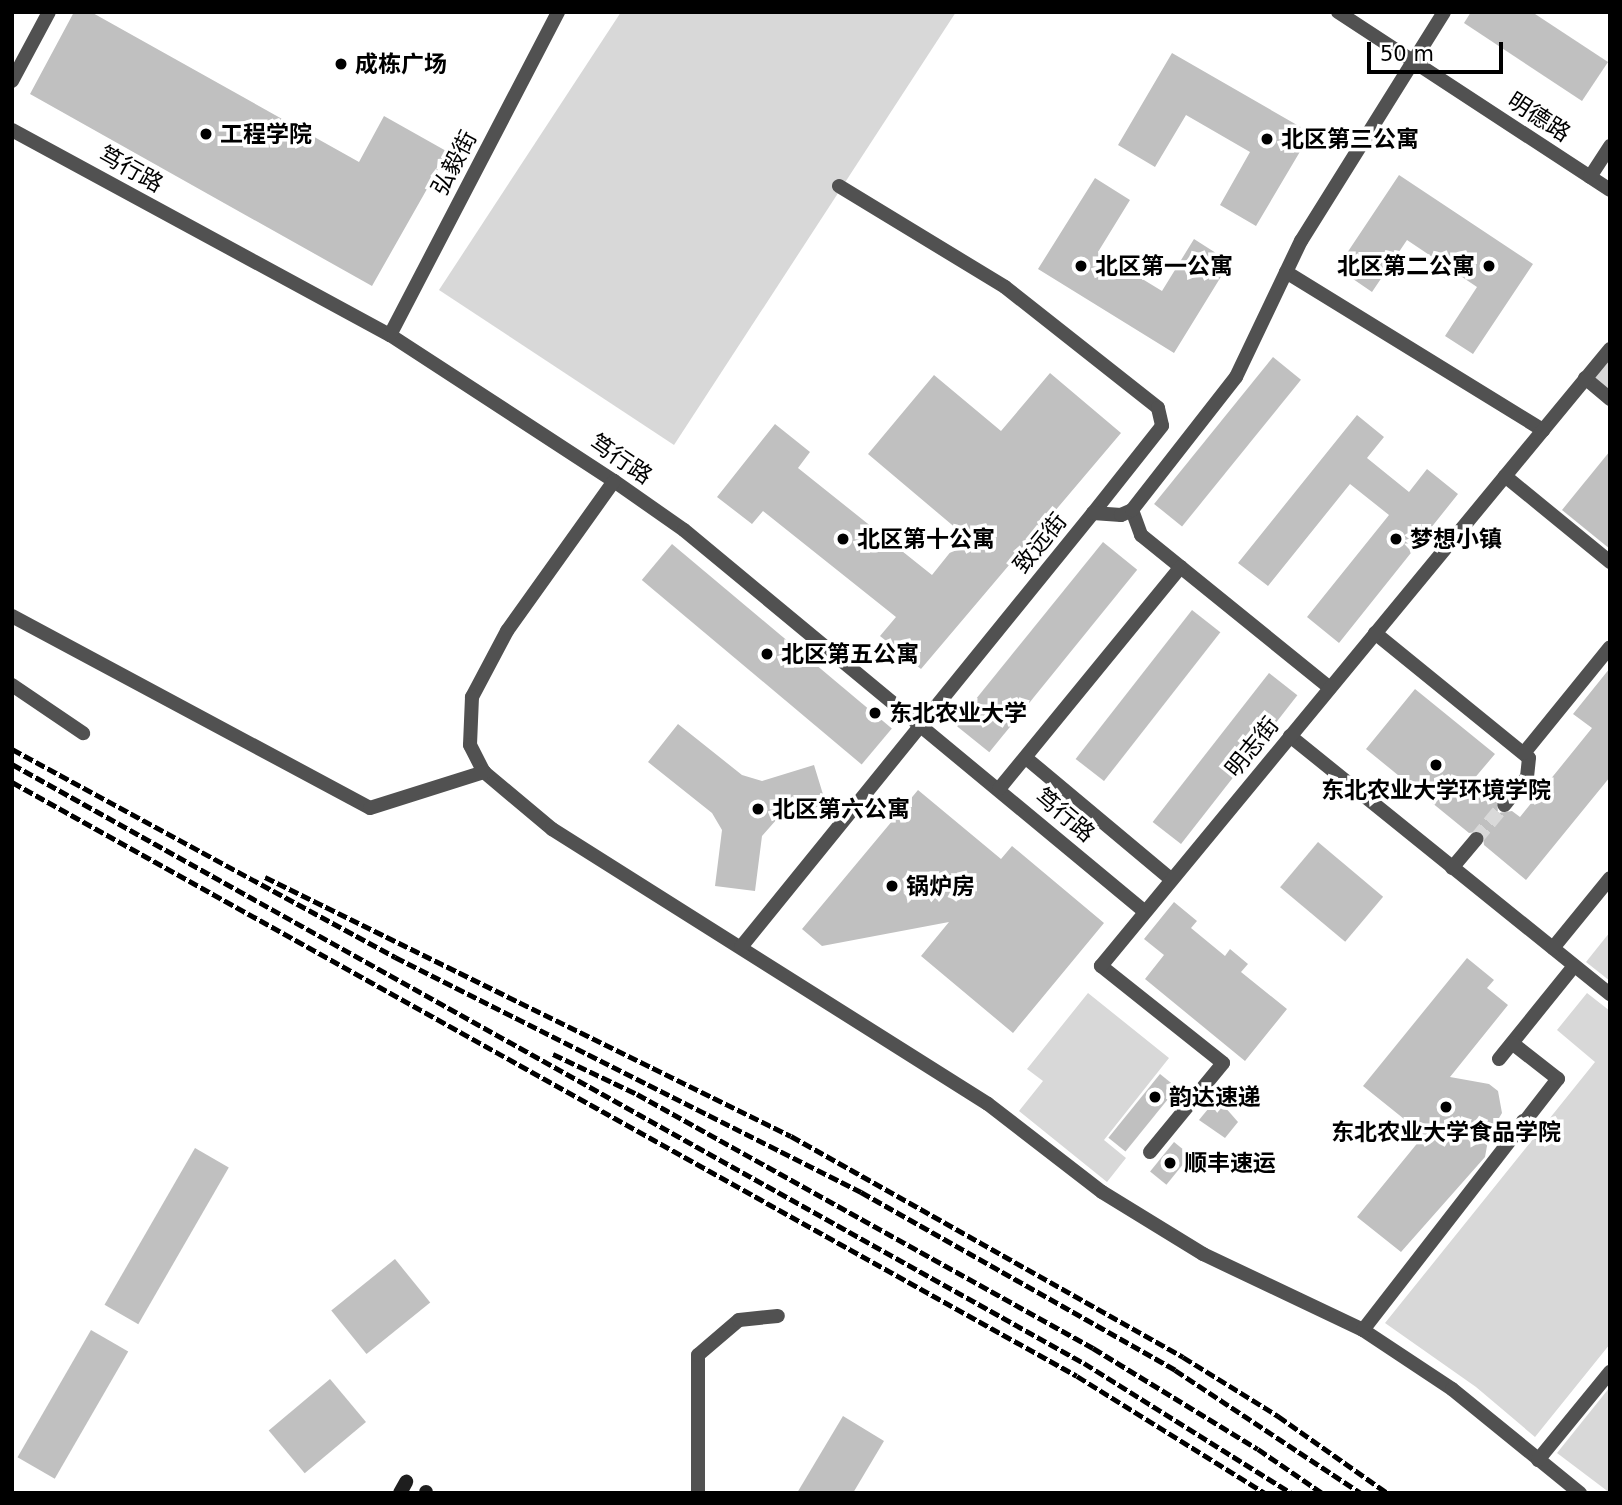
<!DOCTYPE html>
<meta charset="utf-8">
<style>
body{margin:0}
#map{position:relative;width:1622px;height:1505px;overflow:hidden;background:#fff;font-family:"DejaVu Sans","Noto Sans SC",sans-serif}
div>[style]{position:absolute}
.green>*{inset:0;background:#d8d8d8}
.building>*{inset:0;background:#c0c0c0;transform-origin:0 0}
.street-tunnel>*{height:14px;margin-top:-7px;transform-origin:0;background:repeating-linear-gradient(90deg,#d9d9d9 0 14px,transparent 0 21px)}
.street>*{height:14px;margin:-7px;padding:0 7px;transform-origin:7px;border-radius:7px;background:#515151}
.secondary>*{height:14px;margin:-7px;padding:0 7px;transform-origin:7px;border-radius:7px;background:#1e1e1e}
.rail>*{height:5px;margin-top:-2.5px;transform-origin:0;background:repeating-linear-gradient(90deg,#000 0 10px,transparent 0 13.5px)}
.dots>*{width:19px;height:19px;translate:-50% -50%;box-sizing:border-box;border:4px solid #fff;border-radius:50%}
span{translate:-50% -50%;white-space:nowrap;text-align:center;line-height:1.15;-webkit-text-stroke:7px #fff;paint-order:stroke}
.poi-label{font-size:23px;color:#000;font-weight:700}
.left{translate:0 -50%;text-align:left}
.right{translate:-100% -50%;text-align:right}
.street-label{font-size:23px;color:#000}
.frame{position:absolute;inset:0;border:14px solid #000;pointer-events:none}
.scale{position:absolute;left:1367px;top:42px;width:136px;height:32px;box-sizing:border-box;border:4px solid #000;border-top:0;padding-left:9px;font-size:21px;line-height:24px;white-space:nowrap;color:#000;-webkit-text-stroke:5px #fff;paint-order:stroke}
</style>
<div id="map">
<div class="green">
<div style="clip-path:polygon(621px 12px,956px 12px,674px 445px,439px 290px)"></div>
<div style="clip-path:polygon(1610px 349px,1610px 398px,1585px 378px)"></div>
<div style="clip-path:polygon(1610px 932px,1610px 981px,1586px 962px)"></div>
<div style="clip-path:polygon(1088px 993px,1169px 1058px,1104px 1140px,1126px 1158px,1107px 1182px,1019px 1111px,1043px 1081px,1027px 1069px)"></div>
<div style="clip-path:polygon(1587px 993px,1610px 1011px,1610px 1344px,1535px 1437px,1476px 1387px,1385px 1323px,1595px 1062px,1557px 1030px)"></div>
<div style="clip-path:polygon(1610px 1387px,1610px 1493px,1557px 1453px)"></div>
</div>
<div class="building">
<div style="clip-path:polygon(74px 12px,91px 12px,359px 162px,384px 116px,448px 152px,372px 286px,30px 94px)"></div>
<div style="clip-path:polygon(1471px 12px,1532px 12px,1608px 62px,1582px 101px,1464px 23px)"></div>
<div style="clip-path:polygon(1172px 53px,1311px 133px,1256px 226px,1220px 205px,1250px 152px,1186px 115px,1155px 167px,1118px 145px)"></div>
<div style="clip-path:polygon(1399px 175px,1533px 264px,1473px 354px,1445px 336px,1477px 287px,1407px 240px,1372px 292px,1337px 268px)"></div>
<div style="clip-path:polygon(1095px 178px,1130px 200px,1098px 252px,1162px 291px,1194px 239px,1230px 262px,1174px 353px,1038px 269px)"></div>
<div style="left:1273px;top:357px;width:36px;height:189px;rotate:39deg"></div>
<div style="clip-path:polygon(1050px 373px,1121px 433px,921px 669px,880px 636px,896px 617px,763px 511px,752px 524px,717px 497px,775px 424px,810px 452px,798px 468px,932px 575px,964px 535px,868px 454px,934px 375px,1001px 431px)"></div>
<div style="clip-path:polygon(1357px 415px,1384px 437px,1367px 458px,1409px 492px,1427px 469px,1458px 494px,1339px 643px,1307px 617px,1389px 515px,1350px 484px,1268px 586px,1238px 563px)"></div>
<div style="clip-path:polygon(1610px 451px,1610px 549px,1562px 510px)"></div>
<div style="left:1103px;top:542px;width:44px;height:235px;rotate:39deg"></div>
<div style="left:672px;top:544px;width:287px;height:47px;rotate:40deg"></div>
<div style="left:1192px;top:610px;width:36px;height:189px;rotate:38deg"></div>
<div style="clip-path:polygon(1610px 668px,1610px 777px,1526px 880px,1484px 845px,1482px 831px,1469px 833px,1366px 749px,1415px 689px,1495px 754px,1473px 780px,1497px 799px,1498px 813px,1512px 811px,1520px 817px,1592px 728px,1573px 714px)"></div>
<div style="left:1269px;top:673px;width:36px;height:189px;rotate:38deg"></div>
<div style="clip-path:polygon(678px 724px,742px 775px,762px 781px,814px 765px,826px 804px,777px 819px,762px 836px,755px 891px,715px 886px,722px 830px,712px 813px,648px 762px)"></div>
<div style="clip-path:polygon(918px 790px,1001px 859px,1012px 846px,1104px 923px,1013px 1033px,921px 956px,949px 922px,822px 946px,802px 929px)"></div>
<div style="left:1318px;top:842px;width:85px;height:59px;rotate:40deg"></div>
<div style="clip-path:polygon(1174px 902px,1197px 921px,1191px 928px,1225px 956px,1230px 949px,1248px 964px,1241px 972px,1287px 1009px,1245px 1061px,1145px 979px,1164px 955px,1144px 939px)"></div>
<div style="clip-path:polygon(1467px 958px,1494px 980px,1487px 988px,1508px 1005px,1450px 1077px,1489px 1084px,1498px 1091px,1502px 1113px,1489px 1135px,1485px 1157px,1401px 1252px,1357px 1217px,1424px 1135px,1363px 1086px)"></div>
<div style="left:1160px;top:1074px;width:22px;height:82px;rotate:39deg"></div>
<div style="clip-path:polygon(1217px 1098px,1238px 1122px,1225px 1138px,1199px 1120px)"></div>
<div style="left:1174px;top:1142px;width:21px;height:38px;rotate:39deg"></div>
<div style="left:195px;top:1148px;width:39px;height:181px;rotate:30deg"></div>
<div style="left:395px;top:1259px;width:56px;height:82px;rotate:51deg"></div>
<div style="left:91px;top:1330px;width:43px;height:147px;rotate:30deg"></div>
<div style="left:330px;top:1379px;width:56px;height:80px;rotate:50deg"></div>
<div style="clip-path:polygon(843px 1416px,884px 1441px,853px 1493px,797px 1493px)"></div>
</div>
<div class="street-tunnel">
<div style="left:1476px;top:839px;width:44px;rotate:-50.5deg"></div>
</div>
<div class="street">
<div style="left:1338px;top:12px;width:325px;rotate:33.2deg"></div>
<div style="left:12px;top:81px;width:78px;rotate:-61.8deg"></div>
<div style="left:12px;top:130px;width:430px;rotate:28.5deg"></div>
<div style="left:390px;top:335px;width:267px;rotate:33.1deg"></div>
<div style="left:614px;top:481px;width:85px;rotate:35deg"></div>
<div style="left:684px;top:530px;width:597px;rotate:39.63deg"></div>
<div style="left:1590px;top:177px;width:37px;rotate:-57deg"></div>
<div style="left:839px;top:186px;width:194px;rotate:31.3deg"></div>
<div style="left:1005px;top:287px;width:195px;rotate:38.3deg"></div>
<div style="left:1158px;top:408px;width:18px;rotate:77deg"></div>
<div style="left:1162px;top:426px;width:111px;rotate:128.4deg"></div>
<div style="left:1286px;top:272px;width:302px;rotate:31.6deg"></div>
<div style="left:390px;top:335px;width:364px;rotate:-62.5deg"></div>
<div style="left:1585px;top:378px;width:33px;rotate:40deg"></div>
<div style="left:1505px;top:476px;width:136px;rotate:39.3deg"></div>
<div style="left:614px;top:481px;width:184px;rotate:125.5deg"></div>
<div style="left:507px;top:631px;width:75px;rotate:117.9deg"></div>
<div style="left:472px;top:697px;width:48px;rotate:92.4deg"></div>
<div style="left:470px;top:745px;width:30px;rotate:63deg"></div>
<div style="left:484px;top:772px;width:89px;rotate:40deg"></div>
<div style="left:552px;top:829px;width:515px;rotate:32.24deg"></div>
<div style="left:988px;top:1104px;width:144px;rotate:37.7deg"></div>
<div style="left:1102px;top:1192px;width:119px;rotate:31.5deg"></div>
<div style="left:1203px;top:1254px;width:177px;rotate:25.4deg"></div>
<div style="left:1363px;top:1330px;width:107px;rotate:33.5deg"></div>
<div style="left:1452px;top:1389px;width:165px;rotate:39.1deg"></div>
<div style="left:1132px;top:510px;width:27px;rotate:70deg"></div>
<div style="left:1141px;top:535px;width:243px;rotate:39deg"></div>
<div style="left:12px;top:616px;width:406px;rotate:28.2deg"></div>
<div style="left:370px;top:808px;width:120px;rotate:-17.5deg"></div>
<div style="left:1375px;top:633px;width:198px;rotate:39.1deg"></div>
<div style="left:1529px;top:758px;width:19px;rotate:96deg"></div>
<div style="left:1527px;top:777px;width:36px;rotate:129deg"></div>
<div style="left:12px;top:685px;width:86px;rotate:34.1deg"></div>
<div style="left:1290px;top:736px;width:411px;rotate:38.9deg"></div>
<div style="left:1524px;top:753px;width:136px;rotate:-50.9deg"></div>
<div style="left:1026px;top:758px;width:190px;rotate:39.9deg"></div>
<div style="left:999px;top:789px;width:287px;rotate:-50.7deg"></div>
<div style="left:1452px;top:868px;width:38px;rotate:-50deg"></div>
<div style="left:741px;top:947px;width:559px;rotate:-50.96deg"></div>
<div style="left:1093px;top:513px;width:28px;rotate:4deg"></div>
<div style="left:1121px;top:515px;width:12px;rotate:-24deg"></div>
<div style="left:1132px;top:510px;width:169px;rotate:-52deg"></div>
<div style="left:1236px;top:377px;width:151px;rotate:-64.5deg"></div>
<div style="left:1301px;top:241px;width:270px;rotate:-58deg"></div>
<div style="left:1553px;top:948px;width:90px;rotate:-50.8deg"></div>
<div style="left:1499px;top:1059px;width:119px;rotate:-51.1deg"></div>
<div style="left:1523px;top:1121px;width:18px;rotate:41deg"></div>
<div style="left:1150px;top:1152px;width:115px;rotate:-50.6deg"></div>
<div style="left:1223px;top:1063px;width:156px;rotate:-141.5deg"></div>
<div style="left:1101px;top:966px;width:800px;rotate:-50.48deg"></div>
<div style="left:1363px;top:1330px;width:318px;rotate:-52.2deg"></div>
<div style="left:1558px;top:1079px;width:58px;rotate:-142deg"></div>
<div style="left:1538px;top:1460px;width:114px;rotate:-50.7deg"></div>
<div style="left:698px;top:1493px;width:138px;rotate:-90deg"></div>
<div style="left:698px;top:1355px;width:54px;rotate:-40.5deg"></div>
<div style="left:739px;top:1320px;width:39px;rotate:-6deg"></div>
</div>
<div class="secondary">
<div style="left:400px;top:1493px;width:13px;rotate:-61deg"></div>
<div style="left:426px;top:1493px;width:1px;rotate:-90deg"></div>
</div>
<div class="rail">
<div style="left:12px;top:749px;width:436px;rotate:28.5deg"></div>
<div style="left:395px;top:957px;width:522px;rotate:26.76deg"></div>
<div style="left:861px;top:1192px;width:361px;rotate:29.5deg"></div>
<div style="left:1175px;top:1370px;width:223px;rotate:33.5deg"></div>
<div style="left:12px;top:764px;width:1228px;rotate:29.2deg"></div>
<div style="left:1084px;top:1363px;width:244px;rotate:32.1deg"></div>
<div style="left:12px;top:782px;width:1219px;rotate:29.15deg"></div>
<div style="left:1077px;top:1376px;width:221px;rotate:31.9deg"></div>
<div style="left:265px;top:877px;width:586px;rotate:26.22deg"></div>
<div style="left:791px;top:1136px;width:450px;rotate:29.4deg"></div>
<div style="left:1183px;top:1357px;width:112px;rotate:31.8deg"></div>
<div style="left:1278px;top:1416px;width:133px;rotate:35.2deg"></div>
<div style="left:553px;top:1054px;width:93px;rotate:25.5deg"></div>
<div style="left:637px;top:1094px;width:522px;rotate:29.12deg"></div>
<div style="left:1093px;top:1348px;width:193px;rotate:31.5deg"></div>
<div style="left:1258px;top:1449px;width:78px;rotate:34.5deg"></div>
</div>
<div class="dots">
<div style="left:341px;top:64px;background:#000"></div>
<div style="left:206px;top:134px;background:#000"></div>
<div style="left:1267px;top:139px;background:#000"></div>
<div style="left:1081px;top:266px;background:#000"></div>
<div style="left:1489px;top:266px;background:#000"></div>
<div style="left:843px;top:539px;background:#000"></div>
<div style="left:1396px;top:539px;background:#000"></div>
<div style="left:767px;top:654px;background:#000"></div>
<div style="left:875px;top:713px;background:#000"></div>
<div style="left:1436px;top:765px;background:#000"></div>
<div style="left:758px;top:809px;background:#000"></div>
<div style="left:892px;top:886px;background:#000"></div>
<div style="left:1155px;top:1097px;background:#000"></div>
<div style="left:1446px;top:1107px;background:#000"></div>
<div style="left:1170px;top:1163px;background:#000"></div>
</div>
<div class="poi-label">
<span class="left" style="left:355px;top:64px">成栋广场</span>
<span class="left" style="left:220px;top:134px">工程学院</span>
<span class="left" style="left:1281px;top:139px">北区第三公寓</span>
<span class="left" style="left:1095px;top:266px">北区第一公寓</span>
<span class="right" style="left:1475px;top:266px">北区第二公寓</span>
<span class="left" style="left:857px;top:539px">北区第十公寓</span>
<span class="left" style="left:1410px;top:539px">梦想小镇</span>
<span class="left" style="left:781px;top:654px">北区第五公寓</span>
<span class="left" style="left:889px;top:713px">东北农业大学</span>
<span style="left:1436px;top:790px">东北农业大学环境学院</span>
<span class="left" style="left:772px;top:809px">北区第六公寓</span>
<span class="left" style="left:906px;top:886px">锅炉房</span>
<span class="left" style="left:1169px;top:1097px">韵达速递</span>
<span style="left:1446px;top:1132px">东北农业大学食品学院</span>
<span class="left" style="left:1184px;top:1163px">顺丰速运</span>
</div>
<div class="street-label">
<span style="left:1539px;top:117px;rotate:33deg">明德路</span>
<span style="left:454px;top:163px;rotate:-62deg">弘毅街</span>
<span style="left:131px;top:169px;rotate:29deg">笃行路</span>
<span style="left:621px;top:459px;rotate:34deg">笃行路</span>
<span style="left:1040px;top:543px;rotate:-51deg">致远街</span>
<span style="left:1252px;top:747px;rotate:-51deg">明志街</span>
<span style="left:1065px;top:815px;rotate:40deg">笃行路</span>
</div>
<div class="frame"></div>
<div class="scale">50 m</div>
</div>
